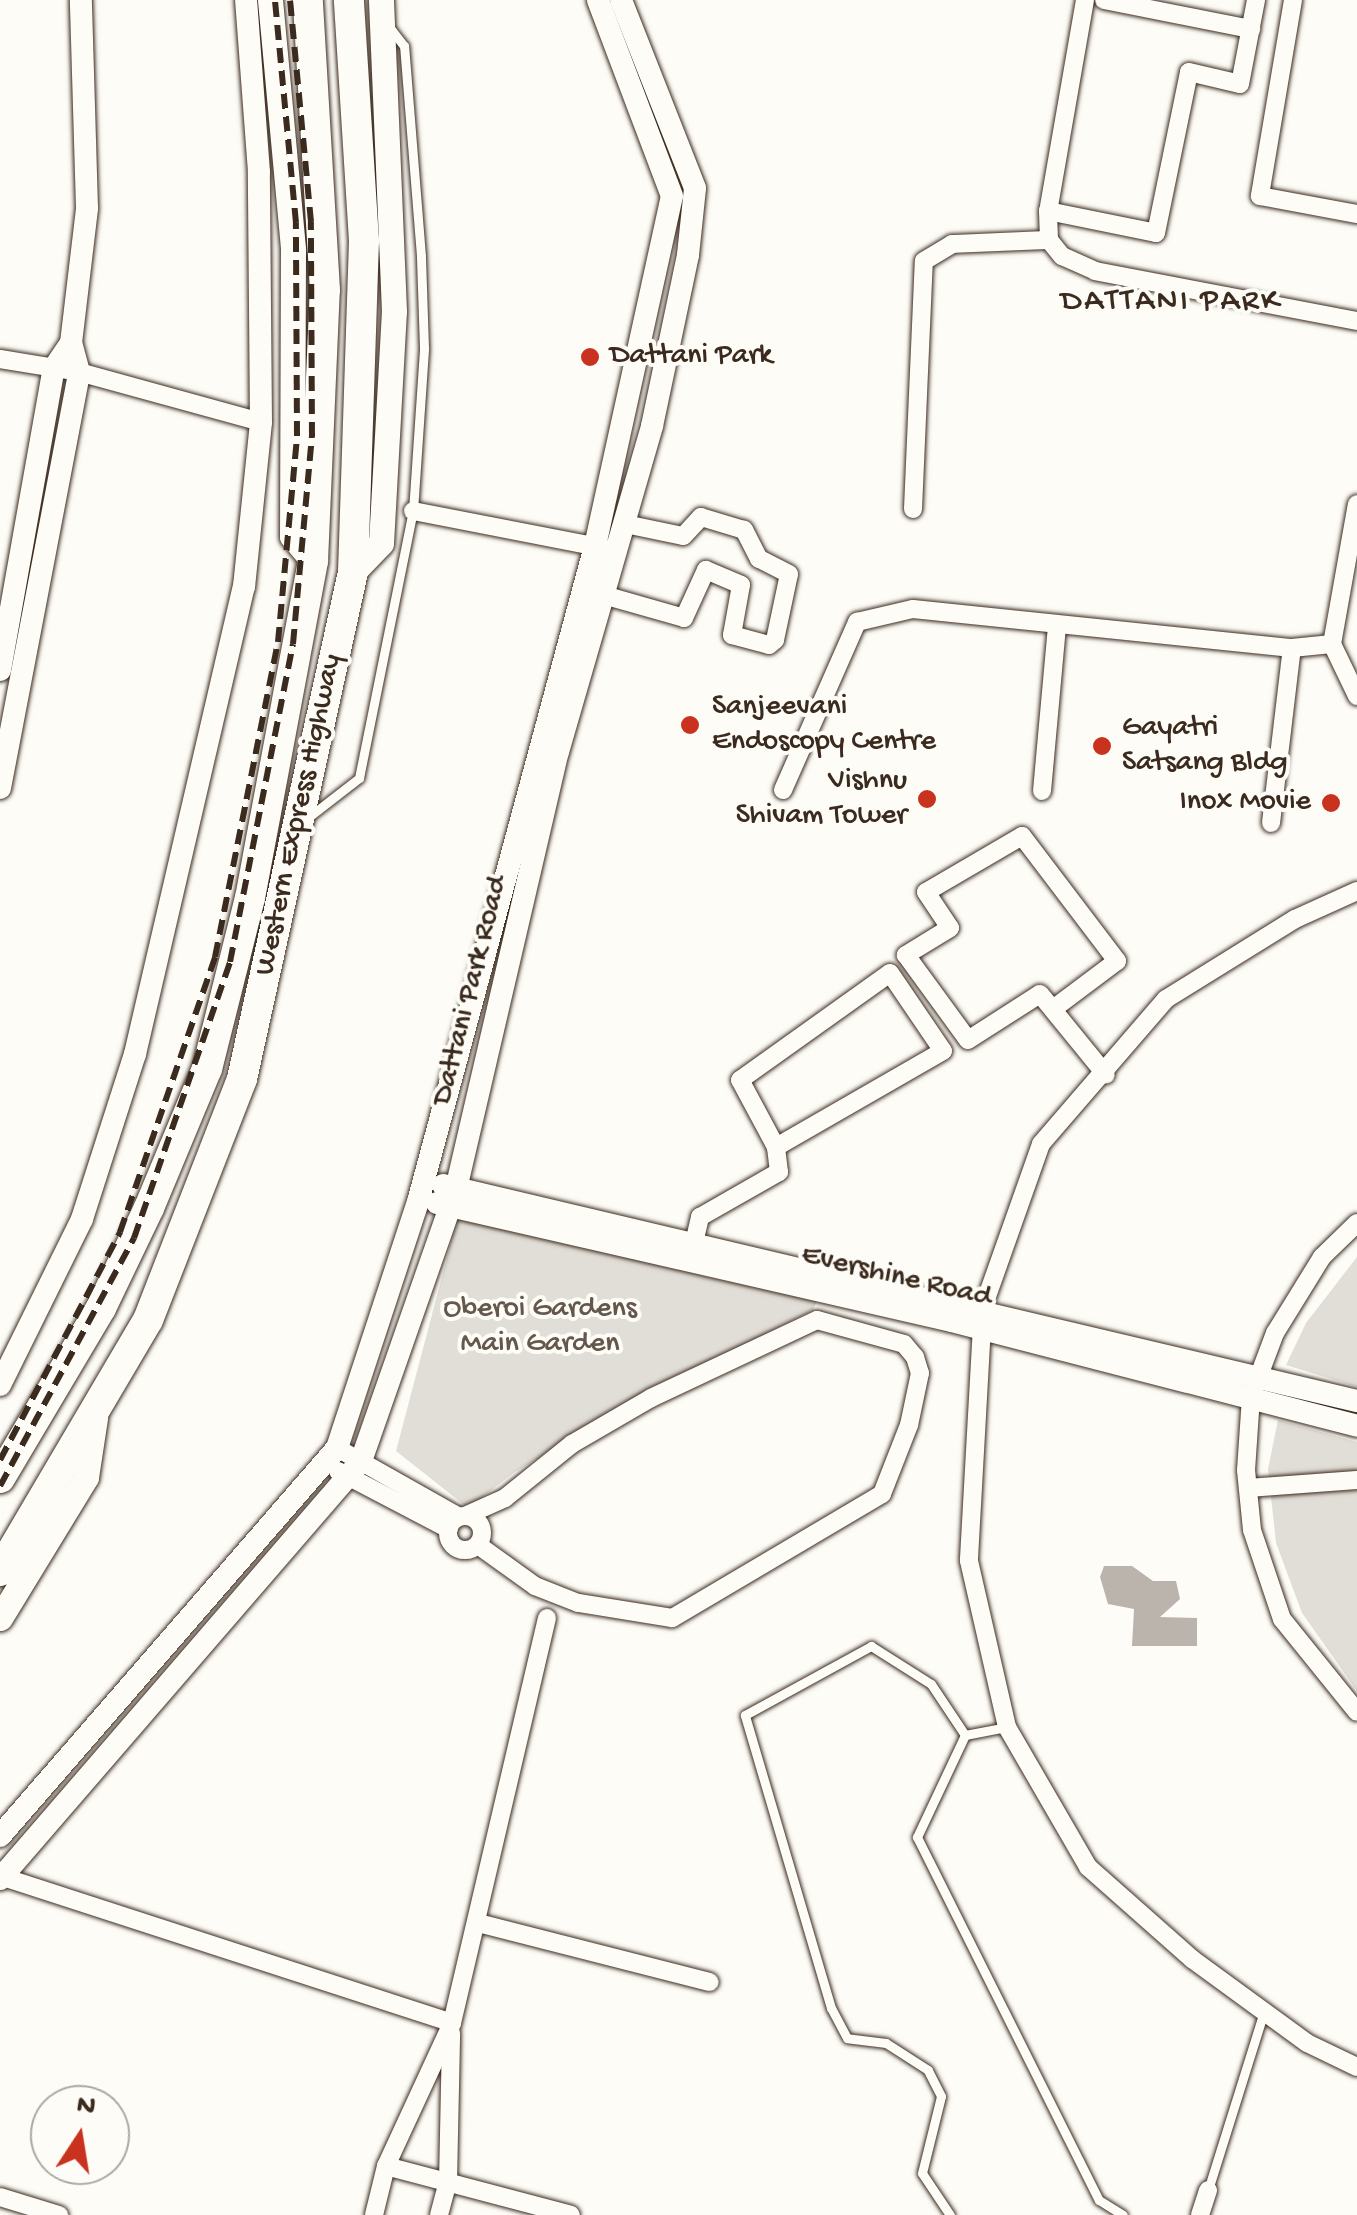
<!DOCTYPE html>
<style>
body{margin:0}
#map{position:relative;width:1357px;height:2215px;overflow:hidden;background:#fdfcf7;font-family:"Gochi Hand",sans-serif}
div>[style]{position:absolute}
.green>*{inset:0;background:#e1ded7}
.water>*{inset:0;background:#bbb4ad}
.roads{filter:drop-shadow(0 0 2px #3b2a1e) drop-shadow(0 0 2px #3b2a1e)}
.service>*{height:9px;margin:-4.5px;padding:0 4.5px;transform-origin:4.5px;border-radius:4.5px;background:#fdfcf7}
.minor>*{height:18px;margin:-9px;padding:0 9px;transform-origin:9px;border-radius:9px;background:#fdfcf7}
.minor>.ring{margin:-9px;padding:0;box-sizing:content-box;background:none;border:18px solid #fdfcf7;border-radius:50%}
.tertiary>*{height:22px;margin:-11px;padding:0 11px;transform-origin:11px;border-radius:11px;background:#fdfcf7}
.secondary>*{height:25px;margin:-12.5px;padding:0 12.5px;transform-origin:12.5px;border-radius:12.5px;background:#fdfcf7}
.trunk>*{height:30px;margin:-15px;padding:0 15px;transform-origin:15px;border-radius:15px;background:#fdfcf7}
.rail>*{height:6px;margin-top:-3px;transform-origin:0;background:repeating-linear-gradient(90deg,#3b2a1e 0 15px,transparent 0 23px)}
.dots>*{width:28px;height:28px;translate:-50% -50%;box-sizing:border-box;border:5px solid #fdfcf7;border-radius:50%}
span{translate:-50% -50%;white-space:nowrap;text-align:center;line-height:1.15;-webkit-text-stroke:8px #fdfcf7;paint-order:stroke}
.poi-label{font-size:30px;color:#3b2a1e}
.left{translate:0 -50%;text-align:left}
.right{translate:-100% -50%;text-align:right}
.street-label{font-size:30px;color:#3b2a1e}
.park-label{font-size:30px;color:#64574c}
.neighbourhood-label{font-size:32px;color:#3b2a1e;letter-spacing:2.5px}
.north{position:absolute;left:30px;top:2085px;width:100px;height:100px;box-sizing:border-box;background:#fdfcf7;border:2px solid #afa8a0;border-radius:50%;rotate:12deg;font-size:28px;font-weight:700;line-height:40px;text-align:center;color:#3b2a1e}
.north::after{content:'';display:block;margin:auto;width:35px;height:45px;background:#c8321e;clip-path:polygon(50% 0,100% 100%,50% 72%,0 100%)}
</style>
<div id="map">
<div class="green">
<div style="clip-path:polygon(463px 1197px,828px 1276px,813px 1310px,656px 1388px,515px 1472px,468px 1508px,396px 1451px)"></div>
<div style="clip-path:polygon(1357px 1257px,1357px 1387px,1286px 1365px,1306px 1323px)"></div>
<div style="clip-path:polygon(1278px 1420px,1357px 1442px,1357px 1691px,1302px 1613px,1276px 1543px,1268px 1469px)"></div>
</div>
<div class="water">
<div style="clip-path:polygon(1104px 1566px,1132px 1566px,1153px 1581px,1176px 1581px,1180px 1599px,1160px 1617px,1197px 1618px,1197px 1646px,1132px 1646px,1134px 1609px,1108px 1604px,1100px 1577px)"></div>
</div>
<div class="roads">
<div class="service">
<div style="left:310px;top:816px;width:62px;rotate:-37.8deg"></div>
<div style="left:359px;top:778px;width:272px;rotate:-78.6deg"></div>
<div style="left:413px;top:511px;width:163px;rotate:-86.1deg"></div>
<div style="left:424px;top:348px;width:92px;rotate:-91.9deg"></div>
<div style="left:421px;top:256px;width:211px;rotate:-94.6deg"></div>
<div style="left:404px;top:46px;width:23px;rotate:-128deg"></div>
<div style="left:965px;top:1735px;width:113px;rotate:115.2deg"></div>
<div style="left:917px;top:1837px;width:406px;rotate:63.4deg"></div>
<div style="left:1099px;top:2200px;width:28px;rotate:32deg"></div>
<div style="left:965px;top:1735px;width:43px;rotate:-10.8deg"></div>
<div style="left:1208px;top:2190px;width:188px;rotate:-72.6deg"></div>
<div style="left:950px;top:2215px;width:50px;rotate:-123.7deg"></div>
<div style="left:922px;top:2173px;width:79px;rotate:-76.1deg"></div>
<div style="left:941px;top:2096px;width:29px;rotate:-117deg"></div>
<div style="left:928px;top:2070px;width:50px;rotate:-147.3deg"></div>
<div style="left:886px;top:2043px;width:39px;rotate:-173deg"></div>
<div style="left:847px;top:2038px;width:34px;rotate:-118deg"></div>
<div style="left:831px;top:2008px;width:305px;rotate:-106.4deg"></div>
<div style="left:745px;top:1715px;width:144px;rotate:-28.7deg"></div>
<div style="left:871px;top:1646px;width:71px;rotate:32.3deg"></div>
<div style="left:931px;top:1684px;width:61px;rotate:56.3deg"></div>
</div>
<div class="minor">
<div style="left:1085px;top:0;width:214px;rotate:99.9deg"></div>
<div style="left:1048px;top:211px;width:29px;rotate:88deg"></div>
<div style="left:1049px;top:240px;width:21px;rotate:51deg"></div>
<div style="left:1062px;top:256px;width:36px;rotate:24deg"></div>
<div style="left:1095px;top:271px;width:267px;rotate:10.8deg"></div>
<div style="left:1104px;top:0;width:150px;rotate:11.2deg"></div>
<div style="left:1293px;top:0;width:199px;rotate:99.6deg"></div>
<div style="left:1260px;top:196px;width:99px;rotate:10.5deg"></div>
<div style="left:1048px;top:211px;width:110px;rotate:11.5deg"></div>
<div style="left:1156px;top:233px;width:164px;rotate:-78.4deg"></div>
<div style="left:1189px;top:72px;width:52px;rotate:13.2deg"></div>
<div style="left:1240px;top:84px;width:86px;rotate:-79.2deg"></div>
<div style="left:0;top:359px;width:80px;rotate:9.3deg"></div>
<div style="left:79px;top:372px;width:189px;rotate:15.4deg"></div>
<div style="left:913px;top:509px;width:248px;rotate:-87.5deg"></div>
<div style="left:924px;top:261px;width:33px;rotate:-31deg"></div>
<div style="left:952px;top:244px;width:97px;rotate:-2.4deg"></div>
<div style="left:413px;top:511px;width:195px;rotate:11deg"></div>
<div style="left:607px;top:596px;width:80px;rotate:15.9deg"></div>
<div style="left:684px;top:618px;width:53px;rotate:-65.4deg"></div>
<div style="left:706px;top:570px;width:38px;rotate:23deg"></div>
<div style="left:741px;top:585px;width:51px;rotate:100.2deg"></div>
<div style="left:732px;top:635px;width:38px;rotate:15deg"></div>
<div style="left:769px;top:645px;width:8px;rotate:-40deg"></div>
<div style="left:775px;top:640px;width:67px;rotate:-78deg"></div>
<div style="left:789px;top:574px;width:34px;rotate:-153deg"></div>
<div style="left:759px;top:559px;width:33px;rotate:-117deg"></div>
<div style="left:744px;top:530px;width:45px;rotate:-163.2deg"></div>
<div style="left:701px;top:517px;width:26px;rotate:133deg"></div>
<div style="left:683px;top:536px;width:59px;rotate:-168.3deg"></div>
<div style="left:1332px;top:644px;width:58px;rotate:64.3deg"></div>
<div style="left:783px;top:790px;width:184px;rotate:-66.2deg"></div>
<div style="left:857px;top:622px;width:57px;rotate:-13.1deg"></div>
<div style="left:913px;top:609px;width:381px;rotate:5.9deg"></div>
<div style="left:1292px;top:648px;width:40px;rotate:-5.7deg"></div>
<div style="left:1332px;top:644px;width:142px;rotate:-79.9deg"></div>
<div style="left:1042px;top:791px;width:166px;rotate:-84.8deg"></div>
<div style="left:1271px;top:823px;width:176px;rotate:-83.2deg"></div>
<div style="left:1357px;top:891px;width:68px;rotate:155.7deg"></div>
<div style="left:1295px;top:919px;width:152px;rotate:148.2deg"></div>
<div style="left:1166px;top:999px;width:191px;rotate:130.8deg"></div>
<div style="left:1041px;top:1144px;width:174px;rotate:109.5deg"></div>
<div style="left:983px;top:1308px;width:253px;rotate:93.2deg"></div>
<div style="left:969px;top:1561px;width:170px;rotate:77.1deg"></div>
<div style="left:1007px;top:1727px;width:162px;rotate:59.9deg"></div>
<div style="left:1088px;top:1867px;width:139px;rotate:41.5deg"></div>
<div style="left:1192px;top:1959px;width:142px;rotate:36.1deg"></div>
<div style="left:1307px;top:2043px;width:55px;rotate:25.6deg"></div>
<div style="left:890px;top:973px;width:94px;rotate:55.8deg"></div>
<div style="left:943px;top:1051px;width:193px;rotate:150.1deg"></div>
<div style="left:776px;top:1147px;width:76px;rotate:-118.2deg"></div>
<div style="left:740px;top:1080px;width:184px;rotate:-35.5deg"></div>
<div style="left:1053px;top:1009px;width:80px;rotate:-36.9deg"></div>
<div style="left:1117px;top:961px;width:157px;rotate:-127.2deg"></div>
<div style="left:1022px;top:836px;width:111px;rotate:149.7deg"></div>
<div style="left:926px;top:892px;width:43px;rotate:56.3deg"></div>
<div style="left:950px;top:928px;width:52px;rotate:148.5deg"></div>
<div style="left:906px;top:955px;width:105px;rotate:53.9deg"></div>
<div style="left:968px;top:1040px;width:85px;rotate:-32.6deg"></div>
<div style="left:1040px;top:994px;width:104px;rotate:50.8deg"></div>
<div style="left:1357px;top:1223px;width:49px;rotate:135.8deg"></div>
<div style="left:1322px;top:1257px;width:89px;rotate:121.7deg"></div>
<div style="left:1275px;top:1333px;width:68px;rotate:110.6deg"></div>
<div style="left:1251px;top:1397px;width:73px;rotate:93.9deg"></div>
<div style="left:1246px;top:1470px;width:60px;rotate:84.3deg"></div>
<div style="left:1252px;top:1530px;width:94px;rotate:71.4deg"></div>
<div style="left:1282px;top:1619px;width:119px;rotate:51.1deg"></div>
<div style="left:694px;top:1243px;width:27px;rotate:-77deg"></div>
<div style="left:700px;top:1217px;width:91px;rotate:-29.7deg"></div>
<div style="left:779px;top:1172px;width:25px;rotate:-97deg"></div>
<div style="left:337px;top:1448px;width:140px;rotate:29.5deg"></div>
<div style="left:338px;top:1471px;width:125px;rotate:27.6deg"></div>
<div style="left:1248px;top:1488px;width:109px;rotate:-4.2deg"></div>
<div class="ring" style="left:448px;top:1516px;width:16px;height:16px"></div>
<div style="left:465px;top:1516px;width:44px;rotate:-24.2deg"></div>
<div style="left:505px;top:1498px;width:86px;rotate:-38.9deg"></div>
<div style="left:572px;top:1444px;width:91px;rotate:-30.2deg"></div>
<div style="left:651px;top:1398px;width:183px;rotate:-25.2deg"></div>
<div style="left:817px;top:1320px;width:90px;rotate:15.4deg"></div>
<div style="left:904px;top:1344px;width:17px;rotate:50deg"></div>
<div style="left:915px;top:1357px;width:17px;rotate:73deg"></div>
<div style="left:920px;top:1373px;width:53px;rotate:101.9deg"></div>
<div style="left:909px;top:1425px;width:74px;rotate:111.4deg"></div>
<div style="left:882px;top:1494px;width:244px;rotate:149.4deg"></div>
<div style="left:672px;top:1618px;width:95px;rotate:-170.9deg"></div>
<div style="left:578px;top:1603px;width:46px;rotate:-158.4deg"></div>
<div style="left:535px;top:1586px;width:70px;rotate:-144.3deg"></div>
<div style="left:0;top:1876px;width:475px;rotate:18deg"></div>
<div style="left:478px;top:1923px;width:239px;rotate:14.3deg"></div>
<div style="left:386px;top:2166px;width:191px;rotate:14.8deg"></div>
<div style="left:0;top:2197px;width:62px;rotate:17deg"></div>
<div style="left:374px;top:2215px;width:50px;rotate:-76.2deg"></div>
<div style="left:386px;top:2166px;width:157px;rotate:-65.2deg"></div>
<div style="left:452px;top:2023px;width:416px;rotate:-76.8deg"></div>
<div style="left:439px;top:2215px;width:34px;rotate:-75deg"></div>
<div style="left:448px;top:2182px;width:149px;rotate:-88.8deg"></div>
<div style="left:1200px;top:2215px;width:26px;rotate:-72deg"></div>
</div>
<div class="tertiary">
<div style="left:0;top:670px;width:307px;rotate:-79.9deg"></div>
<div style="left:54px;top:368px;width:30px;rotate:-56deg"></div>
<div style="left:0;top:788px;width:423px;rotate:-79.2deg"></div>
<div style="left:79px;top:372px;width:30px;rotate:-105deg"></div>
<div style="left:71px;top:343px;width:136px;rotate:-83.2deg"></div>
<div style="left:87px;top:208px;width:208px;rotate:-91.7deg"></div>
<div style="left:443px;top:1185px;width:939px;rotate:13.3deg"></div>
<div style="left:437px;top:1203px;width:528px;rotate:12.91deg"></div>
<div style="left:952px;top:1321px;width:418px;rotate:14.5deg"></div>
<div style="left:0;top:1385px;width:185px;rotate:-63.7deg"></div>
<div style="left:82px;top:1219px;width:173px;rotate:-72.2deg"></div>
<div style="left:135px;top:1054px;width:480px;rotate:-76.9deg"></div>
<div style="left:244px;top:587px;width:166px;rotate:-84.1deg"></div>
<div style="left:261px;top:422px;width:250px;rotate:-90.5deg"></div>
<div style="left:259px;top:172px;width:172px;rotate:-94.3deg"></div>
<div style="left:0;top:1836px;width:514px;rotate:-49.02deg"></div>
<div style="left:337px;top:1448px;width:263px;rotate:-71.8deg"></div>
<div style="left:419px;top:1198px;width:675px;rotate:-74.89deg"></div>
<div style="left:595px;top:546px;width:358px;rotate:-77.6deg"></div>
<div style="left:672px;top:196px;width:210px;rotate:-110.7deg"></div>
<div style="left:0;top:1879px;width:552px;rotate:-49.18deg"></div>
<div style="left:361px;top:1461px;width:288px;rotate:-70.7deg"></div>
<div style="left:456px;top:1189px;width:449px;rotate:-76.9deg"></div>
<div style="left:558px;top:752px;width:339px;rotate:-73.9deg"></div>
<div style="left:652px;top:426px;width:175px;rotate:-78.1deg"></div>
<div style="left:688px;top:255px;width:67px;rotate:-84deg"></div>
<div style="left:695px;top:188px;width:202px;rotate:-111.5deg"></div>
</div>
<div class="secondary">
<div style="left:270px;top:0;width:251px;rotate:84.7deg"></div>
<div style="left:293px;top:250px;width:286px;rotate:90.2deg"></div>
<div style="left:292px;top:536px;width:33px;rotate:50deg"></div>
<div style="left:353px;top:572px;width:40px;rotate:-46deg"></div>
<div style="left:381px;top:543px;width:232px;rotate:-86.8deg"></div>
<div style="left:394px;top:311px;width:311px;rotate:-92.4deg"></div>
<div style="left:0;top:1618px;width:165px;rotate:-58.6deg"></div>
<div style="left:86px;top:1477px;width:60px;rotate:-81.3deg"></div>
</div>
<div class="trunk">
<div style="left:0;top:1478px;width:198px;rotate:-59.3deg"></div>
<div style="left:101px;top:1308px;width:111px;rotate:-64.4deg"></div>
<div style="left:149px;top:1208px;width:151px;rotate:-67.4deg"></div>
<div style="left:207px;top:1069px;width:176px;rotate:-75.9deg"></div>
<div style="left:250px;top:898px;width:343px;rotate:-79.4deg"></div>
<div style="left:313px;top:561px;width:271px;rotate:-87.5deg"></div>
<div style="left:325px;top:290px;width:290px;rotate:-93.4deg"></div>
<div style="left:0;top:1571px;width:291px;rotate:-59.5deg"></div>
<div style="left:148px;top:1320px;width:259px;rotate:-68.7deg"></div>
<div style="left:242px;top:1079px;width:519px;rotate:-77.65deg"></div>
<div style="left:353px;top:572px;width:331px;rotate:-88.1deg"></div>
<div style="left:364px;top:241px;width:241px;rotate:-93.6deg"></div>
</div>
</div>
<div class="rail">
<div style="left:0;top:1460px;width:258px;rotate:-62.2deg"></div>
<div style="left:120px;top:1232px;width:291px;rotate:-70.9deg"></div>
<div style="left:215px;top:957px;width:321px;rotate:-78.7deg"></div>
<div style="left:278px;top:642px;width:207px;rotate:-84.7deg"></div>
<div style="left:297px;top:436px;width:213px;rotate:-90.3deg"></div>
<div style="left:296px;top:223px;width:224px;rotate:-95.4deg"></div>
<div style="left:0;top:1486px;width:282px;rotate:-61.6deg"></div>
<div style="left:134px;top:1238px;width:292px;rotate:-70.8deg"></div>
<div style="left:230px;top:962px;width:324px;rotate:-78.8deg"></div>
<div style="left:293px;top:644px;width:208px;rotate:-84.8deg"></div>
<div style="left:312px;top:437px;width:215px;rotate:-90.3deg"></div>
<div style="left:311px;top:222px;width:223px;rotate:-95.4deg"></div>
</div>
<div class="dots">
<div style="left:590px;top:357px;background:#c8321e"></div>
<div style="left:690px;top:725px;background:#c8321e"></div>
<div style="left:1102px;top:746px;background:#c8321e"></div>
<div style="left:927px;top:799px;background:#c8321e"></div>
<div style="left:1331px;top:803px;background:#c8321e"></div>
</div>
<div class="poi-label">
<span class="left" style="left:610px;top:357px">Dattani Park</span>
<span class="left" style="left:712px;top:725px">Sanjeevani<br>Endoscopy Centre</span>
<span class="left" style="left:1122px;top:746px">Gayatri<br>Satsang Bldg</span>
<span class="right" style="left:907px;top:799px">Vishnu<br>Shivam Tower</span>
<span class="right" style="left:1311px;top:803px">Inox Movie</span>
</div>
<div class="street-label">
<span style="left:300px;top:815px;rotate:-78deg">Western Express Highway</span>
<span style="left:472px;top:991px;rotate:-76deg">Dattani Park Road</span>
<span style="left:896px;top:1278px;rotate:13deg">Evershine Road</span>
</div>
<div class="park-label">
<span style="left:540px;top:1327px">Oberoi Gardens<br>Main Garden</span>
</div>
<div class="neighbourhood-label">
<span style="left:1171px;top:302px">DATTANI PARK</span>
</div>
<div class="north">N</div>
</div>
